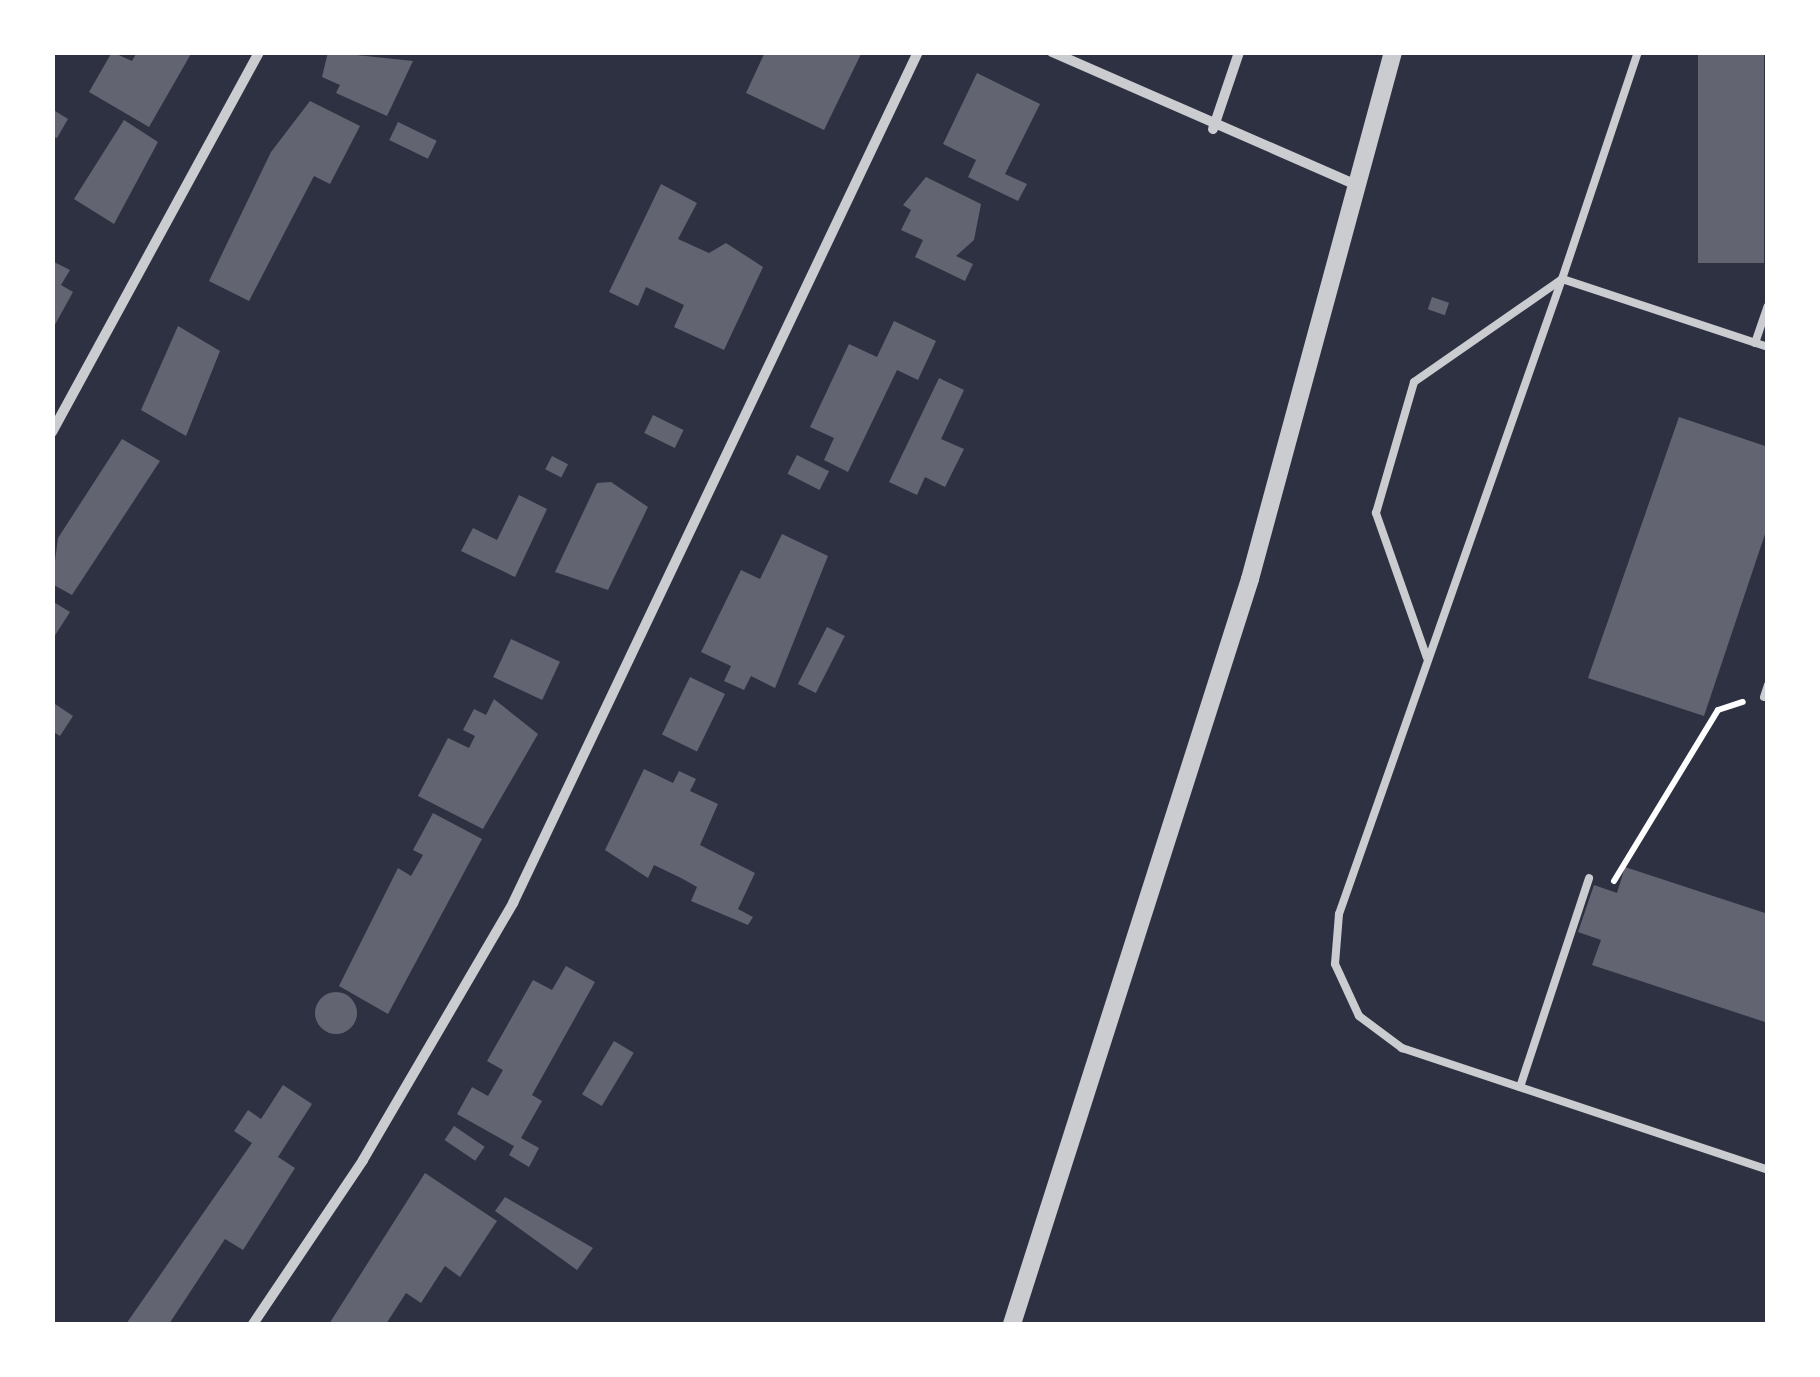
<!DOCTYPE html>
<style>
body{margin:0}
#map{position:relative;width:1820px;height:1377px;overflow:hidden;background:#2d3142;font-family:Raleway,sans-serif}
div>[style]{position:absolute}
.building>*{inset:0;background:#626471;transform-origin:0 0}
.round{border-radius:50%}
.path>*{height:6px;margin:-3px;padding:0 3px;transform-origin:3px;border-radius:3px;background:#fff}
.service>*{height:8px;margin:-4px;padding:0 4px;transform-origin:4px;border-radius:4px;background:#caccd0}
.minor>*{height:10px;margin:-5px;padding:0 5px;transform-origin:5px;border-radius:5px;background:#caccd0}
.tertiary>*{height:18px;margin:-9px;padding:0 9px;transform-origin:9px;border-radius:9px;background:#caccd0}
span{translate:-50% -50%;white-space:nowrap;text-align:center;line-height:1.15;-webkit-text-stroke:10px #fff;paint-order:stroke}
.frame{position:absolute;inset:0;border:55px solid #fff;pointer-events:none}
</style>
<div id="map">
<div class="building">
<div style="clip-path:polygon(112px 52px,132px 61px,137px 52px,192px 52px,149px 127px,89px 92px)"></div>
<div style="clip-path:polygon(328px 52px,413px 61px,387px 116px,336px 93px,340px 85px,322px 77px)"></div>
<div style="clip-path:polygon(765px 52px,862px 52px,824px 130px,746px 93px)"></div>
<div style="left:1698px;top:52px;width:66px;height:211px"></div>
<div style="clip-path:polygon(977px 73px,1040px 104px,1005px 174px,1027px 184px,1018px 201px,968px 177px,976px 160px,943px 144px)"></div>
<div style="clip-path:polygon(310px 101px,360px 126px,330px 184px,314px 176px,249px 301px,209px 281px,271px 152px)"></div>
<div style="clip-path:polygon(52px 109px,68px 119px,57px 138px,52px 136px)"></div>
<div style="clip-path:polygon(124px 120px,158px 142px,114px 224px,74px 199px)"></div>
<div style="left:398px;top:122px;width:43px;height:20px;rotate:26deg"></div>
<div style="clip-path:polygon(926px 177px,981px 204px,974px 240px,956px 256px,973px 264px,965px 281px,915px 257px,923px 240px,901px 230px,911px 210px,903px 205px)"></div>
<div style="clip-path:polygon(661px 184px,697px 203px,678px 239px,709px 253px,726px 243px,763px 267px,724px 350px,674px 327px,684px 305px,646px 287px,638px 306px,609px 292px)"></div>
<div style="clip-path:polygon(52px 261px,70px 270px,61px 285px,73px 292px,52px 330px)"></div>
<div style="left:1432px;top:297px;width:18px;height:13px;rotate:19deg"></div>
<div style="clip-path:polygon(894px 321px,936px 341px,918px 380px,897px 370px,848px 472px,824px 460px,834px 438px,810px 427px,849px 344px,877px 357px)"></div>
<div style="clip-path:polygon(178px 326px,220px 351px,186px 436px,141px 410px)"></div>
<div style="clip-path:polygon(939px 378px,964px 390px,941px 439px,964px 449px,945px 487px,925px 477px,917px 495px,889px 482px)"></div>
<div style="left:653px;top:415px;width:34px;height:20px;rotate:26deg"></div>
<div style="clip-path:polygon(1679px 417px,1768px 447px,1768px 525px,1704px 716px,1588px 678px)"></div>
<div style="clip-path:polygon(122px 439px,160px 461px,72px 595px,52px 584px,58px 538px)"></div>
<div style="left:797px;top:455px;width:36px;height:21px;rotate:27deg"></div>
<div style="left:552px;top:456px;width:18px;height:15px;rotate:27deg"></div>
<div style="clip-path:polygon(611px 482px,648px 507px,608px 590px,555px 572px,597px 483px)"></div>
<div style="clip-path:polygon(519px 495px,547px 509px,515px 577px,461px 551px,473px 528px,497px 540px)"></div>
<div style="clip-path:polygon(782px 534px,828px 556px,775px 688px,751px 676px,744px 690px,724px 681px,731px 666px,701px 652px,741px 570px,760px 579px)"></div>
<div style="clip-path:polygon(52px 601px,70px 612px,52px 640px)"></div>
<div style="left:827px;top:627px;width:20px;height:64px;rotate:27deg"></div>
<div style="left:511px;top:639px;width:54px;height:42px;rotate:25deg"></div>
<div style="left:690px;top:677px;width:39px;height:64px;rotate:26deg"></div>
<div style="clip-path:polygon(494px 699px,538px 734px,483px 829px,418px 796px,448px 738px,469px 748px,475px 736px,463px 730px,474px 709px,486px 715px)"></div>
<div style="clip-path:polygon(52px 702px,73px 716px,60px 736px,52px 731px)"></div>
<div style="clip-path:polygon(644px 769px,673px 783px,679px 771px,696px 779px,690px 791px,718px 804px,700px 845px,755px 873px,738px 909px,753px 917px,748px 925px,691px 901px,697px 887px,683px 879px,654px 865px,648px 878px,605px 850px)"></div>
<div style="clip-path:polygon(433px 813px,482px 839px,388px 1014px,339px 986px,398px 868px,411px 876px,423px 855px,413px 850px)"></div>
<div style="clip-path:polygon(1625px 867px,1768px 914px,1768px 1023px,1592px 965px,1601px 940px,1578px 932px,1594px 885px,1617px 893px)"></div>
<div style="clip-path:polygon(566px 966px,595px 982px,532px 1095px,542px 1101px,521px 1138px,539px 1148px,529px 1167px,509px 1155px,514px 1146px,457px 1114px,472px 1087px,488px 1096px,503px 1070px,487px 1061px,533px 980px,552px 990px)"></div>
<div class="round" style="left:315px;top:992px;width:42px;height:42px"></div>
<div style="left:614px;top:1041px;width:23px;height:62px;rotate:31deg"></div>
<div style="clip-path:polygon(283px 1085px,312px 1104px,278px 1157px,295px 1168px,243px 1250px,225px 1239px,169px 1324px,126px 1324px,252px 1143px,234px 1131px,248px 1110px,261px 1119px)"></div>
<div style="left:454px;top:1126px;width:37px;height:17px;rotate:34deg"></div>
<div style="clip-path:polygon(425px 1173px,497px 1221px,487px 1236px,460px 1277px,445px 1266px,421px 1303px,406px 1293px,386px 1324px,329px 1324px)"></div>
<div style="clip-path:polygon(505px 1197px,593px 1248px,577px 1270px,495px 1211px)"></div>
</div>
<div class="path">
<div style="left:1614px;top:881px;width:200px;rotate:-58.7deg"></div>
<div style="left:1718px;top:710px;width:26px;rotate:-18deg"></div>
</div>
<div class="service">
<div style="left:1755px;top:343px;width:39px;rotate:-71deg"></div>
<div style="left:1768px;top:347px;width:217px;rotate:-161.7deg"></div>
<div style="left:1562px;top:279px;width:673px;rotate:109.35deg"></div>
<div style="left:1339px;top:914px;width:50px;rotate:94.6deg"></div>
<div style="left:1335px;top:964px;width:57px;rotate:65.2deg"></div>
<div style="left:1359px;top:1016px;width:54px;rotate:36.7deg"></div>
<div style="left:1402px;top:1048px;width:386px;rotate:18.4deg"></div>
<div style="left:1427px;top:658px;width:154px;rotate:-109.4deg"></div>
<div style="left:1376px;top:513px;width:136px;rotate:-73.8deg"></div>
<div style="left:1414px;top:382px;width:180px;rotate:-34.8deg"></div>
<div style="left:1562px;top:279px;width:239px;rotate:-71.5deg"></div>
<div style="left:1764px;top:697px;width:13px;rotate:-72deg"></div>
<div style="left:1520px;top:1087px;width:220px;rotate:-71.7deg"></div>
</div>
<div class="minor">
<div style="left:1052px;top:52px;width:335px;rotate:23.6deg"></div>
<div style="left:1213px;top:129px;width:81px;rotate:-71.3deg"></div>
<div style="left:52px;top:432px;width:433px;rotate:-61.4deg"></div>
<div style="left:253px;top:1324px;width:197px;rotate:-56.1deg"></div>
<div style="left:363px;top:1160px;width:298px;rotate:-59.7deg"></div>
<div style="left:513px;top:903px;width:942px;rotate:-64.55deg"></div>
</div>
<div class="tertiary">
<div style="left:1012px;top:1324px;width:782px;rotate:-72.28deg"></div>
<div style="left:1250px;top:579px;width:546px;rotate:-74.82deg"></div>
</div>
<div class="frame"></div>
</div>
